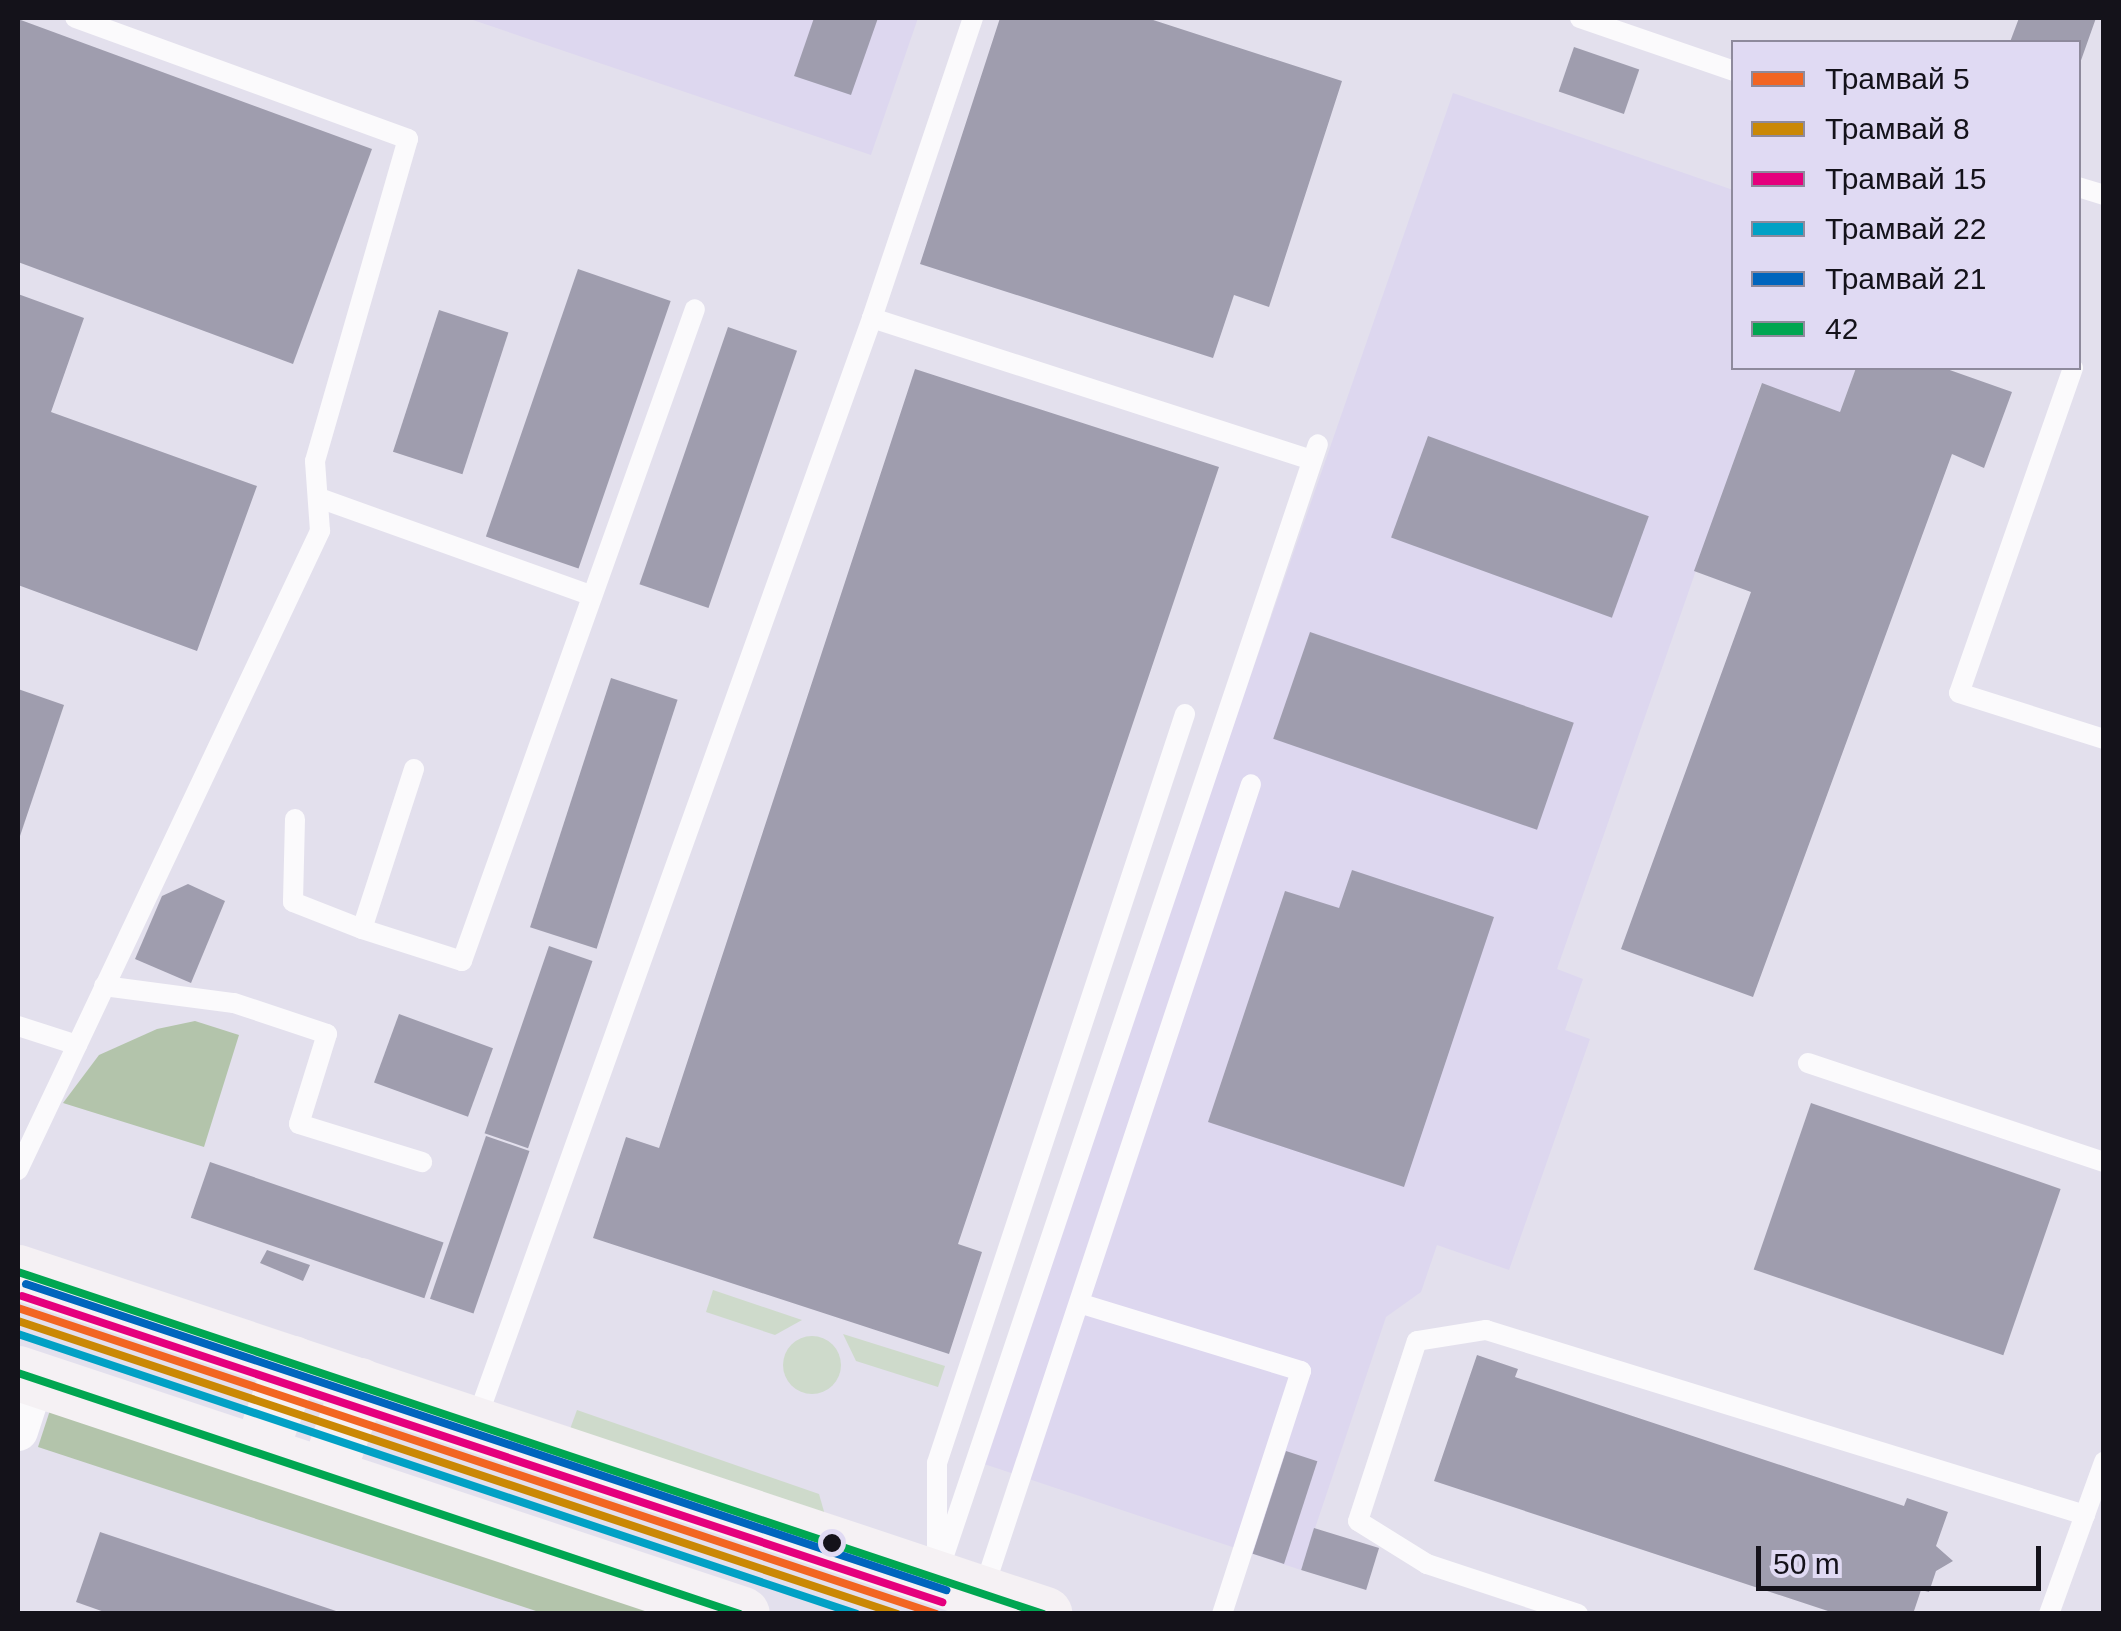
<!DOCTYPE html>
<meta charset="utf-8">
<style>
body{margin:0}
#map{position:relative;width:2121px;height:1631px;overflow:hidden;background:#e3e0ed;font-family:Arial,sans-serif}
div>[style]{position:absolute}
.built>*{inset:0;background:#ddd7ef}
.green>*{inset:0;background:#cedacb}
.round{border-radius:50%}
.forest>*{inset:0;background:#b3c4ab}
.building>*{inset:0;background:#9f9dae;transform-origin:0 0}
.lane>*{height:20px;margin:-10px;padding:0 10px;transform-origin:10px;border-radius:10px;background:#fbfafc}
.street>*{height:40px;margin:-20px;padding:0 20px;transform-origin:20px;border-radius:20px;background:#fbfafc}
.secondary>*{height:55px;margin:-27.5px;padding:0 27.5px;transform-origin:27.5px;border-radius:27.5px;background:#f5f1f4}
.bus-1>*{height:8px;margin:-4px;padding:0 4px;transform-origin:4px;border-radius:4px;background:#00a651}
.tram-1>*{height:8px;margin:-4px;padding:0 4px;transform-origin:4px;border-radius:4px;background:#f26522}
.tram-2>*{height:8px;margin:-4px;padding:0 4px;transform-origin:4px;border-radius:4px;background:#ca8805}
.tram-3>*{height:8px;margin:-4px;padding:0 4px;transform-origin:4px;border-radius:4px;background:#e5007d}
.tram-4>*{height:8px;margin:-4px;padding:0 4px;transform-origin:4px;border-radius:4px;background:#01a1c5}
.tram-5>*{height:8px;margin:-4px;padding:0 4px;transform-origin:4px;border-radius:4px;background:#0065bd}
.dots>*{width:28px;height:28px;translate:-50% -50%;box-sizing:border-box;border:5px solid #e0daf3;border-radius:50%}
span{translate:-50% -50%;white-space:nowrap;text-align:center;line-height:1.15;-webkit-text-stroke:10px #e0daf3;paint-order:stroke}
.frame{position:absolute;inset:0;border:20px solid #14121a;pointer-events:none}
.legend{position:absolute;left:1731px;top:40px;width:350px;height:330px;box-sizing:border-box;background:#e0daf3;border:2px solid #8e8a9c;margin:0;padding:12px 18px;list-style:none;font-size:30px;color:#14121a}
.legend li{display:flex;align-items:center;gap:20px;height:50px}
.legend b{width:50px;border:2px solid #8e8a9c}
.scale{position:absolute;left:1756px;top:1546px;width:285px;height:45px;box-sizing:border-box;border:5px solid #14121a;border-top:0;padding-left:12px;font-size:30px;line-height:35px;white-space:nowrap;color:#14121a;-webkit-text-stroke:8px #e0daf3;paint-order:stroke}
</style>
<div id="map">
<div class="built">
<div style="clip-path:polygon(467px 18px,918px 18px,871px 155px)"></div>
<div style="clip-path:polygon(1453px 93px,1733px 190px,1734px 368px,1856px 368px,1840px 412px,1761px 384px,1557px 969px,1583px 979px,1565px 1030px,1590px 1039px,1509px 1270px,1437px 1245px,1421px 1292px,1386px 1317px,1301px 1570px,978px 1462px)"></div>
</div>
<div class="green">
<div style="clip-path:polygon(713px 1290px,802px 1320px,775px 1335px,706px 1312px)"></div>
<div style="clip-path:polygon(843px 1334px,945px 1366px,938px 1387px,856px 1361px)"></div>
<div class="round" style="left:783px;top:1336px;width:58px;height:58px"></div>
<div style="clip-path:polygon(577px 1410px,819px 1494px,825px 1515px,570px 1429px)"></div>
</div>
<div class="forest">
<div style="clip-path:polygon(195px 1021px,239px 1035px,204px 1147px,63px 1103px,99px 1055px,157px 1029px)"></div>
<div style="clip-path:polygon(54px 1398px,703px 1613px,542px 1613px,38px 1447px)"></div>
</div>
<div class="building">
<div style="clip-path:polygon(814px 18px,878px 18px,851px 95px,794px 76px)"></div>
<div style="clip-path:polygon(1000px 18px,1147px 18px,1342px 81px,1269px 307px,1234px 295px,1213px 358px,920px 264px)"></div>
<div style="clip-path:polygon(2019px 18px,2096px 18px,2079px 66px,2078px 42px,2010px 42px)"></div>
<div style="clip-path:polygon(18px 19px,372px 149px,293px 364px,18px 262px)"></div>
<div style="left:1574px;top:47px;width:69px;height:47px;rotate:19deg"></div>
<div style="left:578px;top:269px;width:98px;height:283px;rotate:19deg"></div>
<div style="clip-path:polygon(18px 294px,84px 318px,51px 412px,257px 486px,197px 651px,18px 585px)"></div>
<div style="left:439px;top:310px;width:73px;height:149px;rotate:18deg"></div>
<div style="left:728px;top:327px;width:73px;height:272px;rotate:19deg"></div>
<div style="clip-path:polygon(1856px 368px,1944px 368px,2012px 392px,1984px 468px,1952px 454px,1753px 997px,1621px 949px,1751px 592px,1694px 571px,1762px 383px,1840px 412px)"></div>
<div style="clip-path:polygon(915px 369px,1219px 467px,958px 1244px,982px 1252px,949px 1354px,593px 1238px,626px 1137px,659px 1148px)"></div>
<div style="left:1428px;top:436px;width:235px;height:108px;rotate:20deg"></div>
<div style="left:1310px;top:632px;width:279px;height:113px;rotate:19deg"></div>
<div style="left:611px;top:678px;width:70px;height:262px;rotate:18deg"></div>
<div style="clip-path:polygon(18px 689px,64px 705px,18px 842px)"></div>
<div style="clip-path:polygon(1352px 870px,1494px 917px,1404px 1187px,1208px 1122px,1285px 891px,1339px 908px)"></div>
<div style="clip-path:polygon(188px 884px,225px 901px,191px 983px,135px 959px,162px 896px)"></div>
<div style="left:549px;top:946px;width:46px;height:198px;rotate:19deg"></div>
<div style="left:399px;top:1014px;width:100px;height:73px;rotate:20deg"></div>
<div style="left:1811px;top:1103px;width:264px;height:176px;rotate:19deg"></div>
<div style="left:486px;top:1136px;width:46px;height:172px;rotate:19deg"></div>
<div style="left:210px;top:1162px;width:247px;height:59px;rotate:19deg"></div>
<div style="clip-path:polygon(267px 1250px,310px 1265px,303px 1281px,260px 1263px)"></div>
<div style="clip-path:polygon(1477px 1355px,1518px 1369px,1515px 1377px,1904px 1506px,1907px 1498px,1948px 1512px,1936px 1546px,1953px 1561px,1936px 1571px,1929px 1592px,1921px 1590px,1913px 1614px,1837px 1614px,1434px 1481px)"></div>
<div style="left:1286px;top:1451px;width:33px;height:108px;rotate:18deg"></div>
<div style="left:1314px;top:1528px;width:68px;height:44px;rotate:17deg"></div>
<div style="clip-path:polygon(100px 1532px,342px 1613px,342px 1614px,110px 1614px,76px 1602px)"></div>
</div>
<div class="lane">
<div style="left:1580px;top:18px;width:163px;rotate:19deg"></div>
<div style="left:2078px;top:187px;width:27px;rotate:17deg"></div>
<div style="left:872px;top:318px;width:317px;rotate:-71.4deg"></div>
<div style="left:2073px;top:368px;width:344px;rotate:109.3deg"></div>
<div style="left:1959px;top:693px;width:152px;rotate:17.6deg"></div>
<div style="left:319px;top:498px;width:290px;rotate:19.7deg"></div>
<div style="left:414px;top:769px;width:168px;rotate:108deg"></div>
<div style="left:362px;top:929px;width:105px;rotate:17.7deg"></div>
<div style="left:462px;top:961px;width:692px;rotate:-70.34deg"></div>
<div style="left:295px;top:819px;width:83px;rotate:91.4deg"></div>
<div style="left:293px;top:902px;width:74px;rotate:21.4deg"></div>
<div style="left:104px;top:986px;width:131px;rotate:7.5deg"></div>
<div style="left:234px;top:1003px;width:98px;rotate:18.4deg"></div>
<div style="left:327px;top:1034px;width:94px;rotate:107.3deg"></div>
<div style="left:299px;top:1124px;width:129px;rotate:17.2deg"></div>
<div style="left:18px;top:1026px;width:62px;rotate:17.9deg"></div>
<div style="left:1808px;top:1063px;width:312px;rotate:18.5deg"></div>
<div style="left:18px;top:1170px;width:707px;rotate:-64.7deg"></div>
<div style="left:320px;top:531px;width:70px;rotate:-94.1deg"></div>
<div style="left:315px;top:461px;width:335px;rotate:-73.9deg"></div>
<div style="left:408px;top:139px;width:354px;rotate:-160deg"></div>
<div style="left:1082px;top:1304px;width:229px;rotate:17deg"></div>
<div style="left:1301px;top:1371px;width:256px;rotate:108deg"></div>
<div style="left:475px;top:1424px;width:1175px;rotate:-70.25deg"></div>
<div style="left:872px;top:318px;width:462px;rotate:17.9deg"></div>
<div style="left:937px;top:1555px;width:92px;rotate:-90deg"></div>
<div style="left:937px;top:1463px;width:789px;rotate:-71.68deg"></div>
<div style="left:937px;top:1576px;width:1194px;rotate:-71.4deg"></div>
<div style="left:983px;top:1591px;width:850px;rotate:-71.63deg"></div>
<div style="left:1578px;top:1614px;width:159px;rotate:-161.7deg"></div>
<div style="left:1427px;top:1564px;width:81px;rotate:-148.1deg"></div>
<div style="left:1358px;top:1521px;width:189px;rotate:-71.9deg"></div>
<div style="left:1417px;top:1341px;width:70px;rotate:-9.1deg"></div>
<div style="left:1486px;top:1330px;width:627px;rotate:17.16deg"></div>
<div style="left:2049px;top:1614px;width:162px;rotate:-70.1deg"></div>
</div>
<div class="street">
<div style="left:18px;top:1431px;width:55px;rotate:-71.9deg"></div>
</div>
<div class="secondary">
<div style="left:18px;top:1272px;width:1082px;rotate:18.42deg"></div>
<div style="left:18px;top:1373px;width:763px;rotate:18.41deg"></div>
<div style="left:259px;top:1453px;width:96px;rotate:-69.9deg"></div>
<div style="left:326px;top:1475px;width:96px;rotate:-69.9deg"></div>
</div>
<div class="bus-1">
<div style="left:18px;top:1272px;width:1081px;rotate:18.45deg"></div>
<div style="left:18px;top:1373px;width:761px;rotate:18.46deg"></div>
</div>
<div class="tram-1">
<div style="left:18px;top:1308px;width:968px;rotate:18.43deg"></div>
</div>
<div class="tram-2">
<div style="left:18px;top:1321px;width:927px;rotate:18.43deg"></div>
</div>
<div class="tram-3">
<div style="left:22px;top:1296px;width:970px;rotate:18.4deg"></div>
</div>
<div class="tram-4">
<div style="left:18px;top:1334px;width:884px;rotate:18.46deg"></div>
</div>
<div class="tram-5">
<div style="left:26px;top:1284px;width:970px;rotate:18.4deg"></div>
</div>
<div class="dots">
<div style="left:832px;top:1543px;background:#14121a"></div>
</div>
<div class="frame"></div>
<ul class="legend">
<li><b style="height:12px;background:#f26522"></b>Трамвай 5</li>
<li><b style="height:12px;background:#ca8805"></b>Трамвай 8</li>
<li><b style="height:12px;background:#e5007d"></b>Трамвай 15</li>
<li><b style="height:12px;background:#01a1c5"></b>Трамвай 22</li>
<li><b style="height:12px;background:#0065bd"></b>Трамвай 21</li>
<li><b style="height:12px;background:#00a651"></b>42</li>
</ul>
<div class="scale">50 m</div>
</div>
